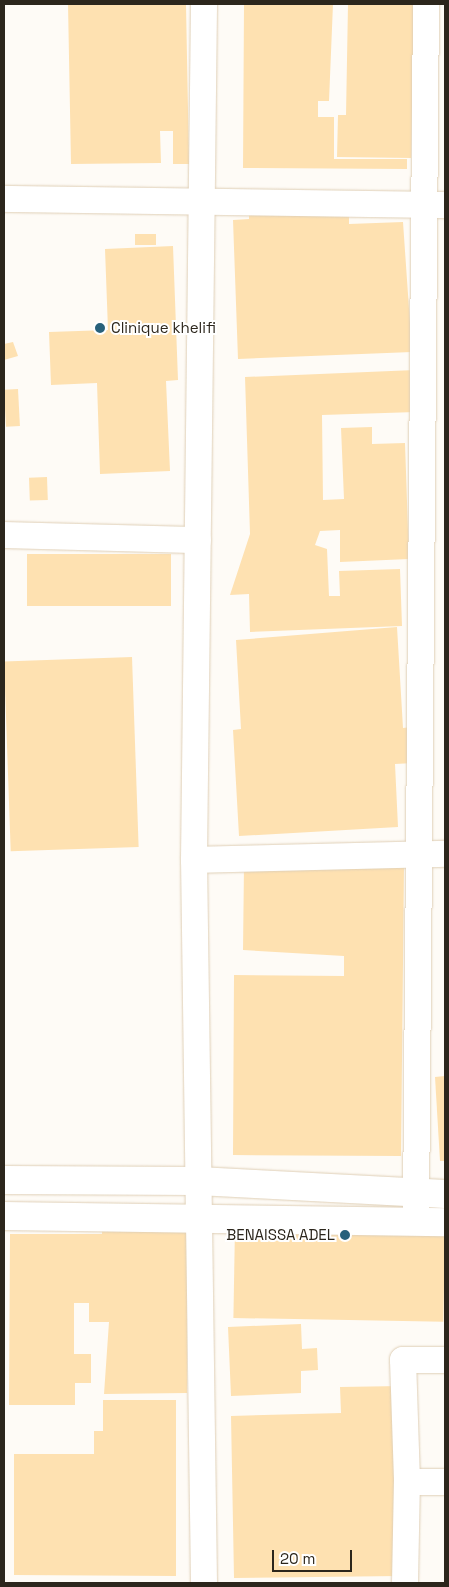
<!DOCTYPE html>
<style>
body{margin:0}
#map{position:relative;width:449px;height:1587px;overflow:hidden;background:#fefbf6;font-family:"Space Grotesk",sans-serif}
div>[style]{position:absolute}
.building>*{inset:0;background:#fee1b1;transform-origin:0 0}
.roads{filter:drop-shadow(0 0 1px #dfcfb6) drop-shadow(0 0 1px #dfcfb6)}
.minor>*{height:26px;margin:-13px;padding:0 13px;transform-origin:13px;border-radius:13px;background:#fff}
.tertiary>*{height:28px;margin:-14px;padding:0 14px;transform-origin:14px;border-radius:14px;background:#fff}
.dots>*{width:14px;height:14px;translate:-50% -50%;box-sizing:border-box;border:2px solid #fff;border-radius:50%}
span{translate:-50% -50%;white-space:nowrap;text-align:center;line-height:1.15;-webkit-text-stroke:4px #fff;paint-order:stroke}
.poi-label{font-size:15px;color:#2c261c}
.left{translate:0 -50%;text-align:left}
.right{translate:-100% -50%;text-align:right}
.frame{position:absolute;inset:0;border:5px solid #2c261c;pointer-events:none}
.scale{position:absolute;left:272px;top:1550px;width:80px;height:22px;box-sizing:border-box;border:2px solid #2c261c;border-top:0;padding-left:6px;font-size:15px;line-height:18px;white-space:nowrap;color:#2c261c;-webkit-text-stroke:4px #fff;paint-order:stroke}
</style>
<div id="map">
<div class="building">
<div style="clip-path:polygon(68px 4px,186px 4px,189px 164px,173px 164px,173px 131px,160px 131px,161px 163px,71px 164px)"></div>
<div style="clip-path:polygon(244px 4px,333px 4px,329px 101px,318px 101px,318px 117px,334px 117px,334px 159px,407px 159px,407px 169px,243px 168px)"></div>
<div style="clip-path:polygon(348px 4px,414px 4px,411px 158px,337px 157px,338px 115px,346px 115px)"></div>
<div style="clip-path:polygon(349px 208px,349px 224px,403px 222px,412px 352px,238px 359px,233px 220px,249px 219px,249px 211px)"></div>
<div style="left:156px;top:234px;width:11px;height:21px;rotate:90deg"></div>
<div style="clip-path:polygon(173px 246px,178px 380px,166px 381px,170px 471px,100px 474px,97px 383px,51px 385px,49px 332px,108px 330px,105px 249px)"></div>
<div style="clip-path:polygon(13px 342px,18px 356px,4px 360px,4px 344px)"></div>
<div style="clip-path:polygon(415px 370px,416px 412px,322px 415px,323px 500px,344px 499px,341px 428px,372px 427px,372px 444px,405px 443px,409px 559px,340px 562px,340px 530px,320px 531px,315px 545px,327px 549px,329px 596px,340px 596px,339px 571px,400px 569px,402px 626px,250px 632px,249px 594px,230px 595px,250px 534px,245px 377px)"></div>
<div style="left:18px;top:389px;width:37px;height:14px;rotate:87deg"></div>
<div style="left:47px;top:477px;width:23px;height:18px;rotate:88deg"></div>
<div style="left:27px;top:554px;width:144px;height:52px"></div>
<div style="clip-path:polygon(397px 627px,403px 728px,412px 727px,414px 763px,395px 764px,398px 827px,239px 836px,233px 730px,241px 729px,236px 640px)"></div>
<div style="left:132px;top:657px;width:190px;height:128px;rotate:88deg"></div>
<div style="clip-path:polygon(244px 865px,404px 866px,401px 1156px,233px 1155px,234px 975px,344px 976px,344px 956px,243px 950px)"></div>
<div style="clip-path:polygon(445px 1076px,445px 1161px,440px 1161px,435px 1077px)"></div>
<div style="left:235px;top:1226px;width:210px;height:92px;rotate:1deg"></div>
<div style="clip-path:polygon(102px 1230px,187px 1230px,187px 1393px,104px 1394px,109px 1322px,89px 1322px,89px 1303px,74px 1303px,74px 1354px,91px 1354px,91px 1383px,75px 1383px,75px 1405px,9px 1405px,10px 1234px,102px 1234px)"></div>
<div style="clip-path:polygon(301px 1324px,302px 1349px,317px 1348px,318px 1370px,301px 1371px,301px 1393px,231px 1396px,228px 1327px)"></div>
<div style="clip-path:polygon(401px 1386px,399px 1576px,234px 1578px,231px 1416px,341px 1413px,340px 1387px)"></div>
<div style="clip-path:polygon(103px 1400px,176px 1400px,176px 1576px,14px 1575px,14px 1454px,94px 1454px,94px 1431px,103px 1431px)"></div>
</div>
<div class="roads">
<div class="minor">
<div style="left:4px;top:199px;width:441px;rotate:0.8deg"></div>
<div style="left:4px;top:535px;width:194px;rotate:1.5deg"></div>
<div style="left:194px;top:860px;width:251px;rotate:-1.4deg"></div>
<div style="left:416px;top:1215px;width:1211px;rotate:-89.53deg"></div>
<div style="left:445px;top:1360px;width:42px;rotate:180deg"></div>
<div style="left:403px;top:1360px;width:122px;rotate:88.1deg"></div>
<div style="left:407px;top:1482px;width:38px"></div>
<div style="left:204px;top:1583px;width:723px;rotate:-90.79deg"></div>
<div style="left:194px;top:860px;width:856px;rotate:-89.33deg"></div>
<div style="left:405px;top:1583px;width:101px;rotate:-88.9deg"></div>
</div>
<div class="tertiary">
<div style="left:4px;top:1180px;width:194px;rotate:0.3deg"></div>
<div style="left:198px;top:1181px;width:247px;rotate:3deg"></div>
<div style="left:4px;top:1216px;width:441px;rotate:0.8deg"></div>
</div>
</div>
<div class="dots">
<div style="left:100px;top:328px;background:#28617b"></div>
<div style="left:345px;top:1235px;background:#28617b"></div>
</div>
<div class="poi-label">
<span class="left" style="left:111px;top:328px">Clinique khelifi</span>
<span class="right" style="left:335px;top:1235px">BENAISSA ADEL</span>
</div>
<div class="frame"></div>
<div class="scale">20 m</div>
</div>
